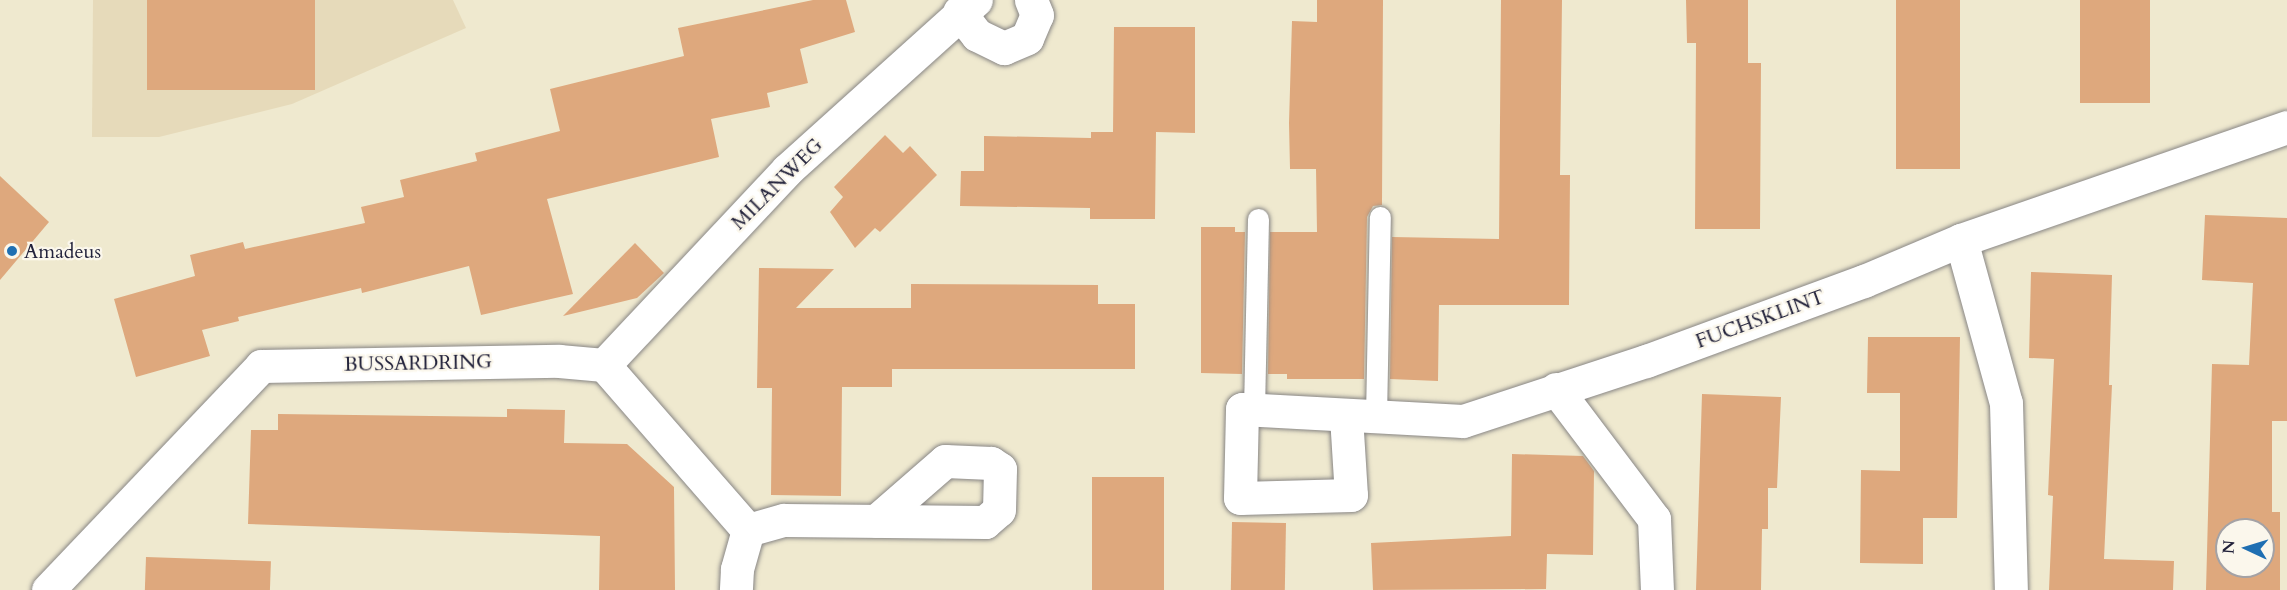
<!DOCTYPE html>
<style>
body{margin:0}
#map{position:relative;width:2287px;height:590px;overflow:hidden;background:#efe9cf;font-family:Cardo,serif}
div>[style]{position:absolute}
.built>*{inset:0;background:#e6daba}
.building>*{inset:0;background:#dea87d;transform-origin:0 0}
.roads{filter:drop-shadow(0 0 2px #888685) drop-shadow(0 0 2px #888685)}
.lane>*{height:21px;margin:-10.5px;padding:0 10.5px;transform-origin:10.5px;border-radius:10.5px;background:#fff}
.street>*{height:33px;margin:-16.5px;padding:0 16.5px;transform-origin:16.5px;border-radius:16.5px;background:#fff}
.dots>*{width:16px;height:16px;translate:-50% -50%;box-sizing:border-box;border:3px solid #fbf7ec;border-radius:50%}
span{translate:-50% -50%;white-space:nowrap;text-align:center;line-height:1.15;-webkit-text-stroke:4.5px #fbf7ec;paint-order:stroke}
.street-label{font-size:20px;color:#22223b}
.poi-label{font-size:20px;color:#22223b}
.left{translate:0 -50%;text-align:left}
.north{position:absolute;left:2215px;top:518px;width:60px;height:60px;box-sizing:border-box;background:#fbf7ec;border:2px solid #a4a2a5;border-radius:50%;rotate:274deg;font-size:16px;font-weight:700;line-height:24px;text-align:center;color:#22223b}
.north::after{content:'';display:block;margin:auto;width:21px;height:27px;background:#1f6fb2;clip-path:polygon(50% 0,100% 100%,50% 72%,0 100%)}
</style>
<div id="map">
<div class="built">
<div style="clip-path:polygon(93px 0,453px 0,466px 28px,292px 104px,159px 137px,92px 137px)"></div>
</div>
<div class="building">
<div style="left:147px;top:0;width:168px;height:90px"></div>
<div style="clip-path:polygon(813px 0,846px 0,855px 32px,800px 49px,808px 83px,767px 93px,770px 107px,711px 119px,719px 157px,547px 199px,573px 294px,481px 315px,469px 266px,362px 293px,361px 288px,238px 317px,239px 321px,202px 330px,210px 356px,136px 377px,114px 299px,195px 276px,190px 255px,243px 242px,245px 249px,365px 223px,361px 207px,404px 197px,400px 180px,477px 161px,475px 153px,560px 131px,550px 89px,684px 56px,678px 28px)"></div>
<div style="clip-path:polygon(1317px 0,1383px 0,1382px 205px,1373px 206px,1367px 217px,1364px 379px,1287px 379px,1287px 374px,1268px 374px,1270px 232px,1317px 232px,1316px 169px,1290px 169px,1289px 123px,1292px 21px,1317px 22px)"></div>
<div style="clip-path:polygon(1501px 0,1562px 0,1560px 175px,1570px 175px,1569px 305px,1439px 305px,1438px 381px,1390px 379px,1392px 237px,1499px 239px)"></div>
<div style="clip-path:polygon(1686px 0,1748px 0,1748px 63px,1761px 63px,1760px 229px,1695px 229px,1696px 43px,1687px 43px)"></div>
<div style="left:1896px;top:0;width:64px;height:169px"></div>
<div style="left:2080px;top:0;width:70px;height:103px"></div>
<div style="clip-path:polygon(1114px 27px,1195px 27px,1195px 133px,1156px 132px,1155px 219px,1090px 219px,1090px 208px,960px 206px,961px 171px,984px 171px,984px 136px,1091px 138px,1091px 132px,1113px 132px)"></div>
<div style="clip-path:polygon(885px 135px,903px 153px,910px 146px,937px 175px,880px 232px,875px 228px,855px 248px,830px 212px,843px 197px,834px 187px)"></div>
<div style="clip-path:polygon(0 176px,49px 222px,0 280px)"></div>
<div style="clip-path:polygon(evenodd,2205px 215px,2287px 218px,2287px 421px,2272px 421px,2272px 512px,2280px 512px,2280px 590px,2206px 590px,2212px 364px,2249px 365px,2253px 283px,2202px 280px,2205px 215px,2227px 530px,2263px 530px,2263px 566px,2227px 566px,2227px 530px)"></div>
<div style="clip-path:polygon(1201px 227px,1235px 227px,1235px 232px,1245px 232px,1242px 374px,1201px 373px)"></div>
<div style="clip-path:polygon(635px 243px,664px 273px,637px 298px,563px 316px)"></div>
<div style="clip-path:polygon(759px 268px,834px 269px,796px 308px,911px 308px,911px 284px,1098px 285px,1098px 304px,1135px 304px,1135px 369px,892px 369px,892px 387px,842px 387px,841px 496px,771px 495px,772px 388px,757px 388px)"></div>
<div style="clip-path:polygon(2031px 272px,2112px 275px,2109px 385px,2112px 385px,2104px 559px,2174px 561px,2173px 590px,2049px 590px,2053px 496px,2048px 495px,2054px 359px,2029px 358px)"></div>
<div style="clip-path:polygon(1868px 337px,1960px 337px,1957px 518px,1923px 518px,1923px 564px,1860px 563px,1861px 470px,1900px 471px,1900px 393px,1867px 393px)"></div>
<div style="clip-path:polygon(1702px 394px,1781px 397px,1777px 488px,1768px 488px,1768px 529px,1762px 529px,1761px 590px,1696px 590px)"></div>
<div style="clip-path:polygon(507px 409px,565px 410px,564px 443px,627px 444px,674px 487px,675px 590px,599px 590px,600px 536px,248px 524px,251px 430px,278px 430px,278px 414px,507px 417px)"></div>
<div style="clip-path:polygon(1512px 454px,1583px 456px,1594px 471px,1593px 555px,1547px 554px,1546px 589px,1373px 590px,1371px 543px,1511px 536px)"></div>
<div style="left:1092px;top:477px;width:72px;height:113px"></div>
<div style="left:1232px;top:522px;width:54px;height:68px;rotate:1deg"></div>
<div style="left:146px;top:557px;width:125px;height:33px;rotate:2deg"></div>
</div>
<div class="roads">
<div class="lane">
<div style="left:1254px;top:410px;width:191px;rotate:-88.8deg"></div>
<div style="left:1376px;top:417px;width:200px;rotate:-88.9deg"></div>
</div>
<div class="street">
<div style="left:959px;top:12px;width:29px;rotate:52deg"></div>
<div style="left:977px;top:35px;width:30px;rotate:26deg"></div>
<div style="left:1004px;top:48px;width:25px;rotate:-23deg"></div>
<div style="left:1027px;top:38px;width:25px;rotate:-67deg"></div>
<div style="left:1037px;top:15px;width:16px;rotate:-112deg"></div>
<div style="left:1961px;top:240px;width:169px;rotate:74.6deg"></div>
<div style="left:2006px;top:403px;width:187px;rotate:88.5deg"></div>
<div style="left:604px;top:365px;width:267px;rotate:-46.8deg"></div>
<div style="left:787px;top:170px;width:254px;rotate:-42deg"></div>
<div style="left:1556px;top:389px;width:163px;rotate:53deg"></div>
<div style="left:1654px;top:519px;width:71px;rotate:87.6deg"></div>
<div style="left:1346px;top:416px;width:79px;rotate:86.4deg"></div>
<div style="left:1351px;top:495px;width:111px;rotate:178.5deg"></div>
<div style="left:1240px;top:498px;width:89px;rotate:-88.7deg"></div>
<div style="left:1242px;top:409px;width:221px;rotate:3.1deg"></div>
<div style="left:1463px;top:421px;width:193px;rotate:-18.2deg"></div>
<div style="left:1646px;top:361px;width:232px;rotate:-20.2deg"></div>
<div style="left:1864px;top:281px;width:105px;rotate:-22.9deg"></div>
<div style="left:1961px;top:240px;width:345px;rotate:-19.1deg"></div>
<div style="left:748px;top:530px;width:37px;rotate:-16deg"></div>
<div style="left:784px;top:520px;width:201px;rotate:0.6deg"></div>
<div style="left:985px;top:522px;width:18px;rotate:-41deg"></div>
<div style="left:999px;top:510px;width:41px;rotate:-88.6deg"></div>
<div style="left:1000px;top:469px;width:11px;rotate:-146deg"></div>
<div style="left:991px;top:463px;width:46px;rotate:-177.5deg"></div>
<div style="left:945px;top:461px;width:91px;rotate:139deg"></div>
<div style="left:48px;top:590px;width:309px;rotate:-46.4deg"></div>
<div style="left:261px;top:366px;width:298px;rotate:-1deg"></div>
<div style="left:559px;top:361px;width:45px;rotate:5.1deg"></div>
<div style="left:604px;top:365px;width:219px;rotate:48.9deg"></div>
<div style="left:748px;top:530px;width:41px;rotate:105.8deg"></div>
<div style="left:737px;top:569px;width:21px;rotate:93deg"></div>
</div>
</div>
<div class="dots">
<div style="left:12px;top:251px;background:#1f6fb2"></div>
</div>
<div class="street-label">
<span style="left:777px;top:184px;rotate:-45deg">MILANWEG</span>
<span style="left:1760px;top:319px;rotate:-20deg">FUCHSKLINT</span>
<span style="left:418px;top:363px;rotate:-1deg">BUSSARDRING</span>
</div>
<div class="poi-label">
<span class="left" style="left:24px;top:251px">Amadeus</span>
</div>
<div class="north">N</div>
</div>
